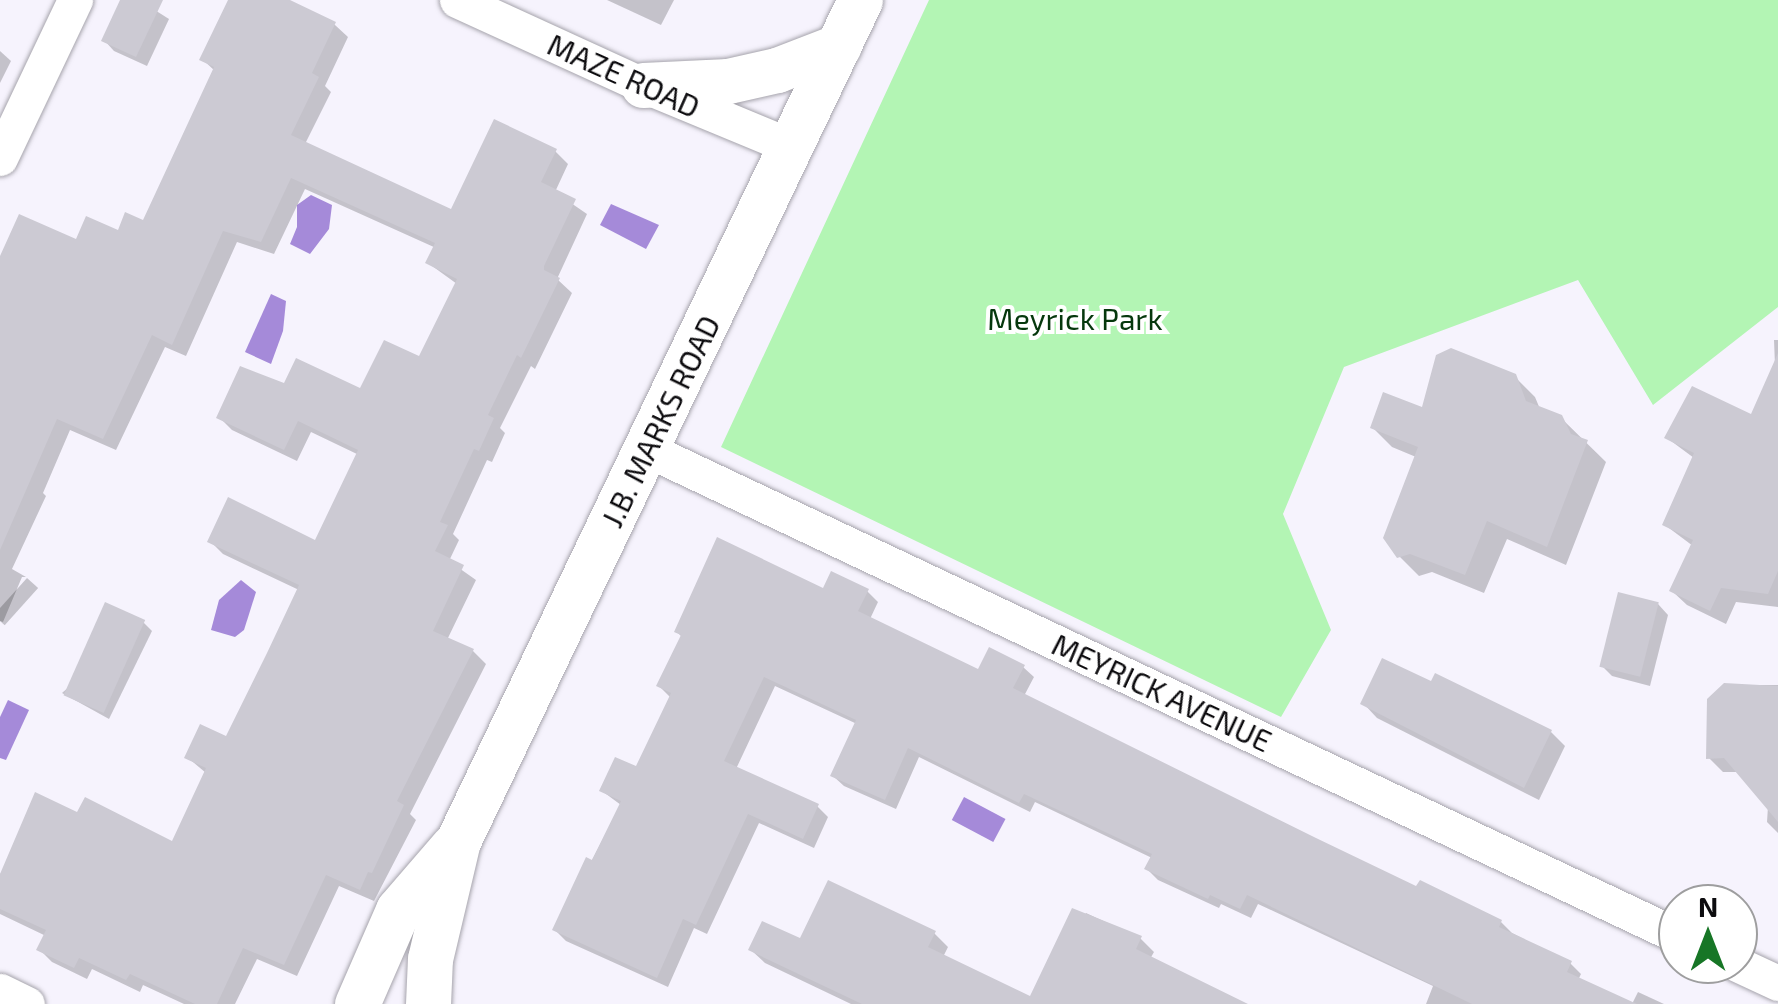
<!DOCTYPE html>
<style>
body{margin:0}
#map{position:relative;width:1778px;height:1004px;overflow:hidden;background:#f6f3fd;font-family:"Exo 2",sans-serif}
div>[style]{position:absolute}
.green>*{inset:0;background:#b3f5b4}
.water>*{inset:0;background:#a58ad9;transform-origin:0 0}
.shadow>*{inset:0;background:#0003;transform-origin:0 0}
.building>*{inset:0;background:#cccad3;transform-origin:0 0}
.roads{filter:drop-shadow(0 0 2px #a6a4ac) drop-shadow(0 0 2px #a6a4ac)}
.minor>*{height:35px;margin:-17.5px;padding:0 17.5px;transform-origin:17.5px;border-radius:17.5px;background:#fff}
.tertiary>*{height:45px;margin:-22.5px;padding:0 22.5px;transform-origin:22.5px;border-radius:22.5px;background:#fff}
span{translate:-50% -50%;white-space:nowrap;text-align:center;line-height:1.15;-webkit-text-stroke:8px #fff;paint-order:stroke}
.street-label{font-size:30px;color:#0d0c0f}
.park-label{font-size:30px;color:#06380d}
.north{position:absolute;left:1658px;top:884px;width:100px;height:100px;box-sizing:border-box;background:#fff;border:2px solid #9e9e9f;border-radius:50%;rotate:0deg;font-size:28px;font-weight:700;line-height:40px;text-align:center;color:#0d0c0f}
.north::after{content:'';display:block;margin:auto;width:35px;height:45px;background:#177626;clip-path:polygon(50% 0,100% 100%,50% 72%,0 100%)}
</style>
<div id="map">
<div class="green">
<div style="clip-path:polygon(929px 0,1778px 0,1778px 307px,1653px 405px,1578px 280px,1344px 367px,1283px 514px,1331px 630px,1281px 717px,721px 447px)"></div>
</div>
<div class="water">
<div style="clip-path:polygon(311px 195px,332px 205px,329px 229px,310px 254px,290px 244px,297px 227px,297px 205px)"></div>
<div style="clip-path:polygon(611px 204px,659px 225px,646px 249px,600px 225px)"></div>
<div style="clip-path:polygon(271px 294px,286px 301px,283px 331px,271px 364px,245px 352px)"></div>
<div style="clip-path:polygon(241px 580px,256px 592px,244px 630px,235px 637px,211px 630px,219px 600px)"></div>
<div style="clip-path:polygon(8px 700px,29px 710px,6px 760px,0 758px,0 717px)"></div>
<div style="left:964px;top:797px;width:47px;height:26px;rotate:28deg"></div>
</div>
<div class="shadow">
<div style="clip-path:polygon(123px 0,139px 0,169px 19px,147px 66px,114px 51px,104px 40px)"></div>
<div style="clip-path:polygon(230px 0,284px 0,335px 25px,348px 37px,325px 86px,331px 92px,305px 144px,452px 213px,555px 151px,568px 164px,555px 192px,587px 214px,557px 279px,572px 293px,535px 369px,531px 366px,500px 428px,505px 433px,492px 462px,487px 460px,453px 534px,459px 540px,449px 561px,476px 580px,447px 640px,473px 651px,486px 664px,410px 814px,416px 820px,374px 901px,339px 886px,297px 976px,257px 959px,235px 1004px,184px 1004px,143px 985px,140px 992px,92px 969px,87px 979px,52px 962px,39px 949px,46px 936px,0 914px,0 874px,78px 815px,173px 844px,206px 773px,187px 757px,227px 739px,299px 590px,223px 554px,210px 541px,316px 544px,359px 455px,311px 432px,297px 461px,232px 430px,219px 417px,285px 386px,361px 392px,420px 360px,457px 284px,428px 263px,436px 248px,305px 189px,274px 254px,237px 242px,186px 356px,165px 347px,116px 450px,70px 430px,43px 493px,46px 496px,12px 569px,26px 577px,22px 577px,3px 622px,0 621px,0 259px,119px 234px,144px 224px,215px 71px,202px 59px)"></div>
<div style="clip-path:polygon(607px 0,674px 0,661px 25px)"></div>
<div style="clip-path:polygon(0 51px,11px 61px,0 83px)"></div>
<div style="clip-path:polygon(1774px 340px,1778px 340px,1778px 607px,1736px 602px,1726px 624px,1687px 605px,1672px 591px,1693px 546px,1665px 525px,1694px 458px,1667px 438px,1752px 418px,1775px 366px)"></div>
<div style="clip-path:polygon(1514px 376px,1535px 397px,1540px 409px,1560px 417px,1606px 462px,1566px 565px,1507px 539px,1484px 593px,1432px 572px,1419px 576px,1399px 556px,1416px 457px,1392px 447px,1373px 428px)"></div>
<div style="left:27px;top:578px;width:15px;height:50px;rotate:42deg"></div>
<div style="clip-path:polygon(825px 591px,867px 591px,878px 602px,870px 619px,979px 672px,1023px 667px,1034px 677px,1024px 696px,1418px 890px,1421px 883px,1501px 922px,1512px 933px,1570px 963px,1581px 974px,1578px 980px,1631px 1004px,1426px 1004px,1433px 986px,1258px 904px,1251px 918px,1221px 904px,1219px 908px,1158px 880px,1147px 869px,1152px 858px,1035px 802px,1030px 812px,919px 757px,896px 809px,844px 786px,833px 776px,857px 724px,775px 686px,736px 769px,817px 806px,828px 817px,814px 848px,759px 823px,707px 934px,694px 928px,668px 987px,566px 941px,555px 930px,621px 805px,602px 791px,638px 769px,671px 698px,659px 686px,682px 637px,677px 632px)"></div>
<div style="clip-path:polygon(1658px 604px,1668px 615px,1650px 686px,1612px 676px,1601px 665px)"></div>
<div style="clip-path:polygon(143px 622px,152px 631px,109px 719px,62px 693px)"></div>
<div style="clip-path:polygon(1725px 685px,1778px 685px,1778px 833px,1767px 822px,1768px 806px,1738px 772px,1723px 772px,1709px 758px)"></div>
<div style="clip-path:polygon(1363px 703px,1551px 732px,1565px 746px,1539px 800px,1377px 718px)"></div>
<div style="clip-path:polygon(1086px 913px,1140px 938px,1154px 952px,1150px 959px,1213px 1004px,851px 1004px,765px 963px,751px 950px,801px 942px,934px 933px,948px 947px,943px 957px,1032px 1000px)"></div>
<div style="clip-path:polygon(1638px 992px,1664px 1004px,1632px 1004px)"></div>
</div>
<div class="building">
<div style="clip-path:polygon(120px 0,163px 0,136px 57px,101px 41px)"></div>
<div style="clip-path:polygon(228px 0,290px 0,336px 22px,312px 73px,319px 77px,291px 135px,451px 209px,494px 119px,557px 149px,541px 182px,576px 199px,544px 266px,544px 270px,560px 278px,521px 358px,517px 355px,488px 415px,494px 418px,479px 451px,474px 449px,440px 522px,448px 525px,435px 551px,464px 565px,433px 631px,474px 649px,397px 801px,404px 805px,372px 873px,368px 872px,360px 890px,326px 875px,284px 965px,243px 948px,217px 1004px,195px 1004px,130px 974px,126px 980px,79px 958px,74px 968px,36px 950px,46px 930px,0 909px,0 874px,35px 792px,77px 812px,85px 797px,172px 841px,206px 768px,184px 758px,200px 724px,226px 736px,267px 653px,299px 585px,207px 542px,228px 497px,315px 540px,358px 450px,298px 421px,284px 450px,216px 418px,240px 366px,284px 383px,296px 358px,360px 388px,384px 340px,419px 356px,457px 279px,425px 263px,435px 243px,291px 178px,261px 242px,223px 231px,172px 345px,152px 335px,103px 439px,57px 419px,0 550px,0 256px,19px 214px,76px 239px,86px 216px,118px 230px,125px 212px,143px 220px,214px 67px,199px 60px)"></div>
<div style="clip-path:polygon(1451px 348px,1516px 374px,1526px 401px,1562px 415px,1571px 434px,1588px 440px,1547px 547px,1487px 521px,1465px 575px,1410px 554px,1397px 558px,1383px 538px,1418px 447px,1370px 428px,1383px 392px,1422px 407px,1436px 355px)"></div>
<div style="clip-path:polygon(1778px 353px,1778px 571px,1768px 594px,1721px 588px,1710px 611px,1669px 591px,1693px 540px,1662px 525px,1694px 453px,1664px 438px,1692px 386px,1751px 414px)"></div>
<div style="clip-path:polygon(717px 537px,823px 588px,831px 571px,869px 589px,858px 611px,978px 669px,989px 647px,1025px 665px,1013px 688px,1316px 838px,1416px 886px,1420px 880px,1502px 920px,1499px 927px,1572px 961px,1567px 972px,1637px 1004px,1472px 1004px,1247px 895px,1240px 909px,1210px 895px,1208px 899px,1144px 869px,1152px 854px,1024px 794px,1019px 803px,908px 748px,885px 800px,830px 776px,856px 720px,764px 677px,724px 761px,819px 804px,803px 839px,748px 814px,696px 925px,683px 919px,657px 978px,552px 930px,586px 857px,592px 860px,621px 801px,599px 791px,615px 757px,636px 766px,671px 693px,656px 686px,681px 635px,674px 632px)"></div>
<div style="left:1618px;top:592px;width:42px;height:77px;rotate:14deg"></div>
<div style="left:105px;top:602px;width:44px;height:102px;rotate:24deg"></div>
<div style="clip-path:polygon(1382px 658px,1431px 681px,1435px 673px,1552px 730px,1524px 788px,1360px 704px)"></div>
<div style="clip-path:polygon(1724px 683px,1778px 686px,1778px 822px,1724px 758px,1706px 759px,1707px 699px)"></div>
<div style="clip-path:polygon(828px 880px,936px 931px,928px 947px,1030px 996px,1072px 908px,1142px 936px,1136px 949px,1248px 1004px,862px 1004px,748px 950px,762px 921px,800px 938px)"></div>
</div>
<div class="roads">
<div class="minor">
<div style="left:457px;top:0;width:205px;rotate:24.6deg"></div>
<div style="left:643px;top:85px;width:162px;rotate:22.5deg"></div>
<div style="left:0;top:158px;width:175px;rotate:-64.6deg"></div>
<div style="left:646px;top:449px;width:1141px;rotate:25.26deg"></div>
<div style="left:1737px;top:964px;width:45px;rotate:24.9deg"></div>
<div style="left:0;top:991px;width:30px;rotate:26deg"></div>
</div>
<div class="tertiary">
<div style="left:643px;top:85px;width:85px;rotate:-2.7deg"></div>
<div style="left:728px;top:81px;width:50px;rotate:-12.7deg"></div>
<div style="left:777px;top:70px;width:66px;rotate:-21.2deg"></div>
<div style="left:357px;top:1004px;width:103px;rotate:-66.4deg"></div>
<div style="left:398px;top:910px;width:84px;rotate:-49.3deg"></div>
<div style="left:428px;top:1004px;width:45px;rotate:-87.5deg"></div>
<div style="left:430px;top:959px;width:121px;rotate:-76.7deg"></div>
<div style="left:458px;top:841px;width:932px;rotate:-64.45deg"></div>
</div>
</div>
<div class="street-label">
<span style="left:624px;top:75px;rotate:24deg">MAZE ROAD</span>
<span style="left:660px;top:421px;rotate:-64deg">J.B. MARKS ROAD</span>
<span style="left:1162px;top:692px;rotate:25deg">MEYRICK AVENUE</span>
</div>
<div class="park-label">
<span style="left:1075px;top:318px">Meyrick Park</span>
</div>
<div class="north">N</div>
</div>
